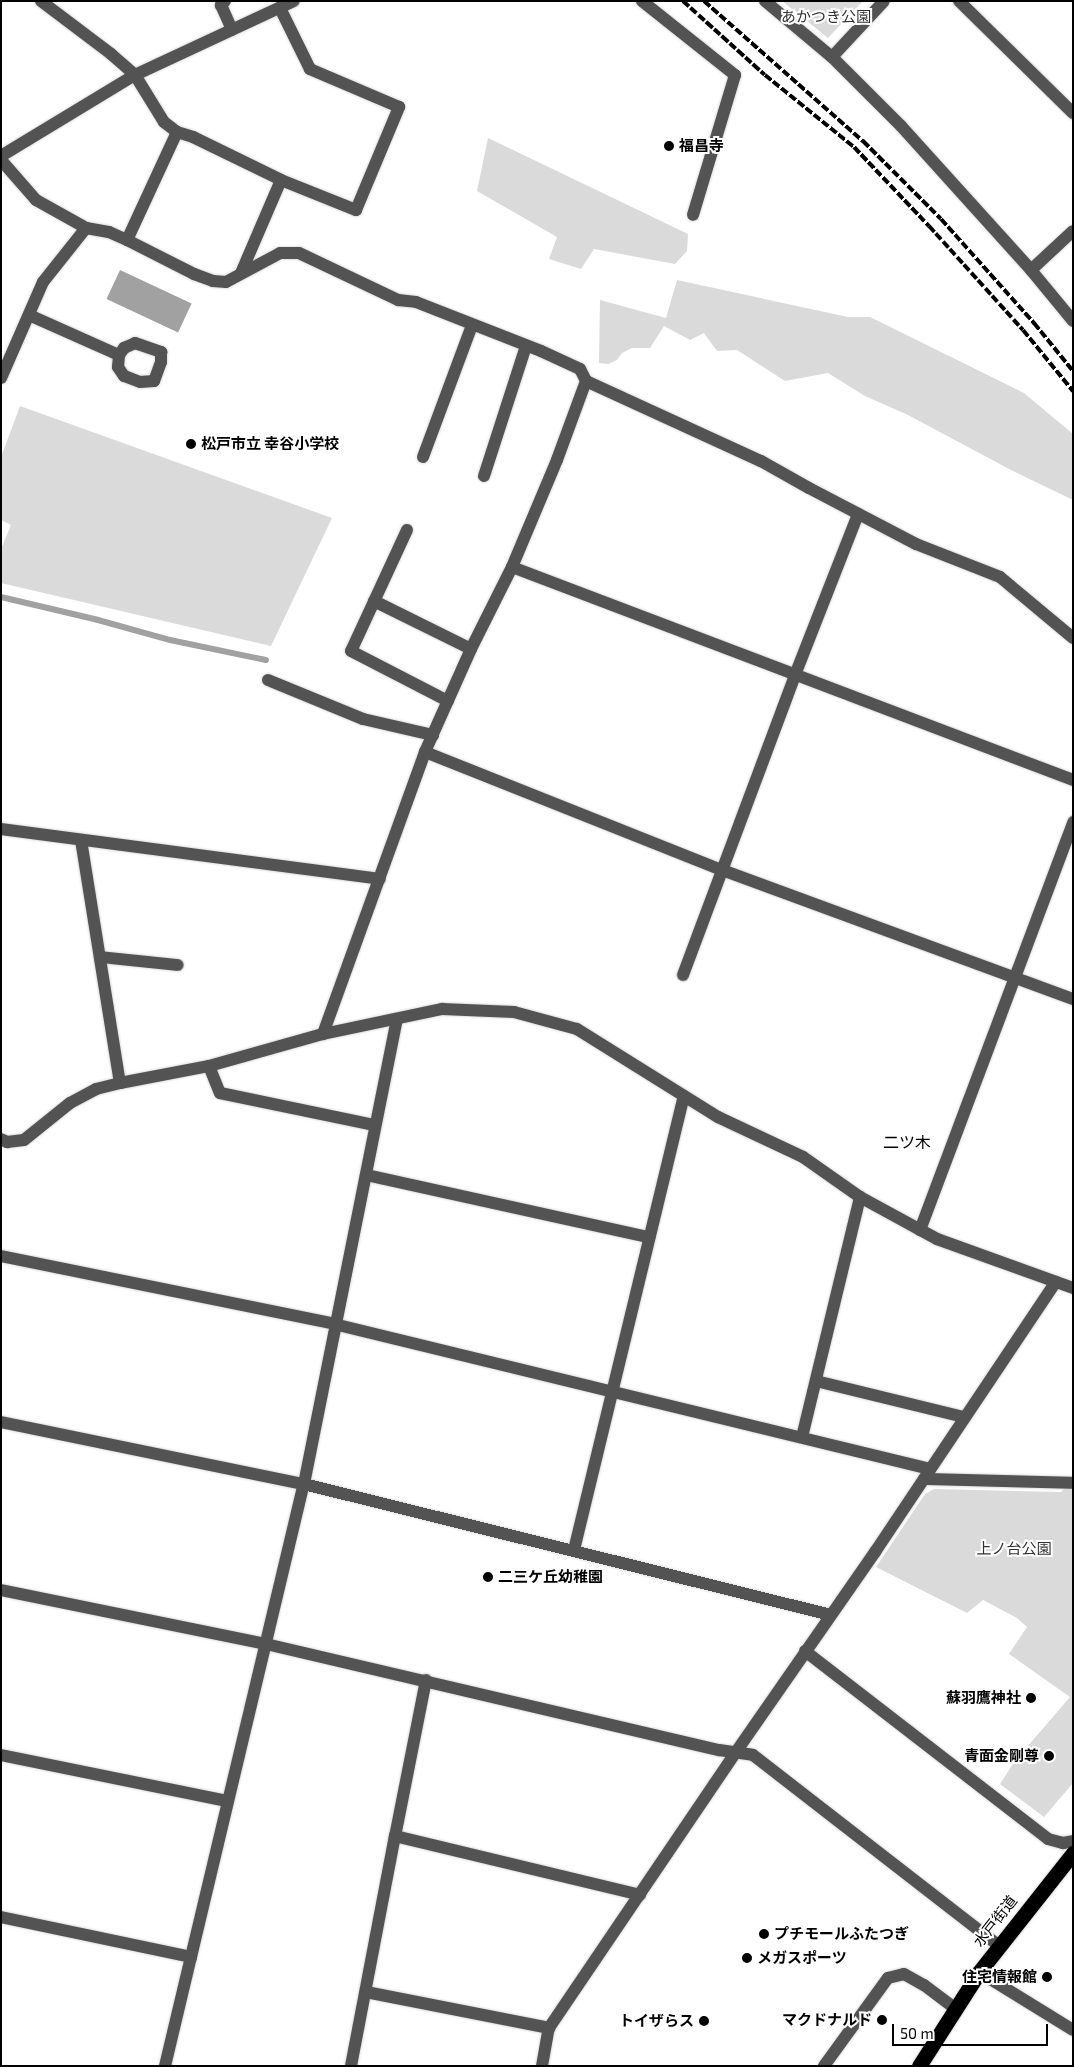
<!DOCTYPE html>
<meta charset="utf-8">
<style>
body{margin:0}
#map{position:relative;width:1074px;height:2067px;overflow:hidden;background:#fff;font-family:"Exo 2","Noto Sans JP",sans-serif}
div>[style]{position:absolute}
.green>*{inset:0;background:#dadada}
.water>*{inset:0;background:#a1a1a1;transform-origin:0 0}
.stream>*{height:6px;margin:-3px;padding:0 3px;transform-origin:3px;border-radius:3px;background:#a1a1a1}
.roads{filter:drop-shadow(0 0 1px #dbdbdb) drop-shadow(0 0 1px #dbdbdb)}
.minor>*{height:12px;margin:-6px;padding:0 6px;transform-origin:6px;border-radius:6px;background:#535353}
.highway>*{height:15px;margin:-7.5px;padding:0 7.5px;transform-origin:7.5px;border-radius:7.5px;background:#000}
.rail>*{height:4px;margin-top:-2px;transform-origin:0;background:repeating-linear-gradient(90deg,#000 0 8px,transparent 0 10.5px)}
.dots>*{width:14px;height:14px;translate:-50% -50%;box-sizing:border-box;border:2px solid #fff;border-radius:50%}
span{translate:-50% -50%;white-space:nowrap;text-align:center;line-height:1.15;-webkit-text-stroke:4px #fff;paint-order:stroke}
.park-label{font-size:15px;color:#313131}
.poi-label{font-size:15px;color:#000;font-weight:700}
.left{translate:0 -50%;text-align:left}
.right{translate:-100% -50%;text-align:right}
.street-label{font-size:15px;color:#000}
.neighbourhood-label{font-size:16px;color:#000}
.frame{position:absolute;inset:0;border:2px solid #000;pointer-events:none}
.scale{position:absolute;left:892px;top:2024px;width:156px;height:22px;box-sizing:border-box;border:2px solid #000;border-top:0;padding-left:6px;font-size:15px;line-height:18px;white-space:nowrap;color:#000;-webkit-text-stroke:4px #fff;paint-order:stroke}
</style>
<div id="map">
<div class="green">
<div style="clip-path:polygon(782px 1px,863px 1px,828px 38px)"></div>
<div style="clip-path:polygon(488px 138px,688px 234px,687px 251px,675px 264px,594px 249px,581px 269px,549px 259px,557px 237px,477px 191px)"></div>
<div style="clip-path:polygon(677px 280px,848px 317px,870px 317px,1024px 393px,1073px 434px,1073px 500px,1011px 470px,908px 415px,865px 396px,828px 373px,785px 381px,737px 350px,717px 351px,704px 333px,690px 340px,664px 326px,650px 348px,632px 348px,622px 353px,617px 360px,608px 364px,599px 363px,600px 300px,666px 318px)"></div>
<div style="clip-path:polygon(20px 406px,332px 518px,271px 646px,1px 583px,1px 549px,11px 525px,1px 520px,1px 457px)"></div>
<div style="clip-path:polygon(934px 1489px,1061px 1492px,1064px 1489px,1073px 1489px,1073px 1783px,1044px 1817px,1000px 1784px,1015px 1761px,1070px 1697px,1009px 1654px,1027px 1627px,1017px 1618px,983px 1600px,967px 1613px,876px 1567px,925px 1494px)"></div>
</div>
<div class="water">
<div style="left:120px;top:270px;width:79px;height:32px;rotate:25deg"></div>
</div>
<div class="stream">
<div style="left:1px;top:597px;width:100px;rotate:13.3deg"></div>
<div style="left:98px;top:620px;width:75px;rotate:15.5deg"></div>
<div style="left:170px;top:640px;width:98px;rotate:11.8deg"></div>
</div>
<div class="roads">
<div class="minor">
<div style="left:41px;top:1px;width:88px;rotate:37.1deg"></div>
<div style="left:111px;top:54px;width:32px;rotate:41deg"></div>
<div style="left:135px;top:75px;width:55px;rotate:58.3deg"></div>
<div style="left:164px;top:122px;width:16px;rotate:38deg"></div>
<div style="left:177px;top:132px;width:119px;rotate:114.8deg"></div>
<div style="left:225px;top:1px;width:6px;rotate:135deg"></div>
<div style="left:221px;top:5px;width:27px;rotate:66deg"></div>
<div style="left:642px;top:1px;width:119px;rotate:38.5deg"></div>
<div style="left:735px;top:75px;width:146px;rotate:106.7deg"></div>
<div style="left:765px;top:1px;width:87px;rotate:39.9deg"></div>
<div style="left:832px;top:57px;width:98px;rotate:45deg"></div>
<div style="left:901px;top:126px;width:194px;rotate:47.9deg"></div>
<div style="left:1031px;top:270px;width:66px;rotate:50.5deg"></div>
<div style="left:959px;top:1px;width:160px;rotate:44.5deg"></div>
<div style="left:832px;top:57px;width:76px;rotate:-47.1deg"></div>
<div style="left:177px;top:132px;width:17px;rotate:17deg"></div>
<div style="left:193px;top:137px;width:98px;rotate:26deg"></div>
<div style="left:281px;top:180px;width:81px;rotate:21.8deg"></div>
<div style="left:356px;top:210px;width:112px;rotate:-67.3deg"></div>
<div style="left:399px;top:107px;width:97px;rotate:-156.9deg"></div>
<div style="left:310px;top:69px;width:68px;rotate:-116.2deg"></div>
<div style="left:1px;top:156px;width:157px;rotate:-31.2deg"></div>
<div style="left:135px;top:75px;width:175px;rotate:-25deg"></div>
<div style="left:1px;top:160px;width:53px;rotate:48.8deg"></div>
<div style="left:36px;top:200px;width:57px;rotate:29.2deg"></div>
<div style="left:86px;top:228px;width:23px;rotate:10deg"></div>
<div style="left:109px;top:232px;width:20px;rotate:24deg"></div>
<div style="left:127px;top:240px;width:75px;rotate:26.9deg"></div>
<div style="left:194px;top:274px;width:20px;rotate:20deg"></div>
<div style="left:213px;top:281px;width:13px;rotate:4deg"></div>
<div style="left:226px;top:282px;width:61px;rotate:-28.2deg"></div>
<div style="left:280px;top:253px;width:19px"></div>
<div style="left:299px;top:253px;width:110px;rotate:25.4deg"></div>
<div style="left:398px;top:300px;width:18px;rotate:6deg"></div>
<div style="left:416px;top:302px;width:134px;rotate:21.4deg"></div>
<div style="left:541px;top:351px;width:43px;rotate:24.8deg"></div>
<div style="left:580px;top:369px;width:13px;rotate:63deg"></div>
<div style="left:586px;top:381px;width:84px;rotate:110.2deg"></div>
<div style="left:557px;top:460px;width:116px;rotate:112.8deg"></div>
<div style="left:512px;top:567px;width:92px;rotate:116.6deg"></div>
<div style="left:471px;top:649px;width:113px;rotate:114.1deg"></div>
<div style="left:425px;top:752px;width:300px;rotate:109.9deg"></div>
<div style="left:1031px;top:270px;width:57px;rotate:-42.9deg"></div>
<div style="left:241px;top:273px;width:101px;rotate:-66.7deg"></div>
<div style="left:29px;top:315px;width:98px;rotate:24deg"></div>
<div style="left:119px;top:355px;width:9px;rotate:-54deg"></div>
<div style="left:124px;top:348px;width:12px;rotate:-24deg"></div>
<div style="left:135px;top:343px;width:28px;rotate:19deg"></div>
<div style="left:161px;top:352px;width:10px;rotate:90deg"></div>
<div style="left:161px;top:362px;width:20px;rotate:110deg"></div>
<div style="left:154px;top:381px;width:14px;rotate:176deg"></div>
<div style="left:140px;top:382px;width:17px;rotate:-159deg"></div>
<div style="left:124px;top:376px;width:11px;rotate:-124deg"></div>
<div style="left:118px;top:367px;width:12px;rotate:-85deg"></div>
<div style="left:1px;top:378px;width:105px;rotate:-66.4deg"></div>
<div style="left:43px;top:282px;width:69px;rotate:-51.5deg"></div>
<div style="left:586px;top:381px;width:192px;rotate:24.6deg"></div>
<div style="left:761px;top:461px;width:55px;rotate:29.4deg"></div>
<div style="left:809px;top:488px;width:121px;rotate:27.6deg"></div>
<div style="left:916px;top:544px;width:90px;rotate:21.4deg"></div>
<div style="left:1000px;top:577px;width:95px;rotate:39.9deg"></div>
<div style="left:423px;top:457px;width:141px;rotate:-69.6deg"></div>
<div style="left:484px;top:476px;width:137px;rotate:-72.1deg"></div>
<div style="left:407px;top:530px;width:133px;rotate:114.8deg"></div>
<div style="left:351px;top:651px;width:109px;rotate:27.3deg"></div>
<div style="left:512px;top:567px;width:600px;rotate:20.79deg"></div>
<div style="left:374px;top:601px;width:108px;rotate:26.3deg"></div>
<div style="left:268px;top:680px;width:103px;rotate:22.3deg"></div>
<div style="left:363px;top:719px;width:72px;rotate:12.9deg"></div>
<div style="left:425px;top:752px;width:320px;rotate:21.7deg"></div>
<div style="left:722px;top:870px;width:374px;rotate:20.2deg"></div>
<div style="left:1px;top:829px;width:382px;rotate:7.5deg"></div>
<div style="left:81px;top:840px;width:246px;rotate:80.9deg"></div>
<div style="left:100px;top:957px;width:78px;rotate:5.9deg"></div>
<div style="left:683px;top:975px;width:320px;rotate:-69.5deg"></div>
<div style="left:795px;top:675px;width:173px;rotate:-68.6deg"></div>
<div style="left:209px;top:1066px;width:29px;rotate:68deg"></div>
<div style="left:220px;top:1093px;width:158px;rotate:11.7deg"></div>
<div style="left:1px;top:1139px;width:7px;rotate:27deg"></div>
<div style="left:7px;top:1142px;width:17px;rotate:-7deg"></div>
<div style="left:24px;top:1140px;width:59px;rotate:-38.8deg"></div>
<div style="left:70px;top:1103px;width:30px;rotate:-28deg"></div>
<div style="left:96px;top:1089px;width:25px;rotate:-14deg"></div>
<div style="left:120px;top:1083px;width:91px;rotate:-10.8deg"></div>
<div style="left:209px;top:1066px;width:118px;rotate:-15.7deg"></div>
<div style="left:323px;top:1034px;width:122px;rotate:-11.9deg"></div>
<div style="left:442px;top:1009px;width:72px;rotate:2.4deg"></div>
<div style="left:514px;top:1012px;width:65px;rotate:15.1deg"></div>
<div style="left:577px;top:1029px;width:166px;rotate:32deg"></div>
<div style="left:718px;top:1117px;width:94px;rotate:25.2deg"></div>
<div style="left:803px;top:1157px;width:70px;rotate:35.1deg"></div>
<div style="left:860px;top:1197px;width:88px;rotate:28.6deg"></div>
<div style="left:937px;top:1239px;width:145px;rotate:19.8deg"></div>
<div style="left:366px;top:1175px;width:290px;rotate:12.4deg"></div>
<div style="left:920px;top:1230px;width:436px;rotate:-69.4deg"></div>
<div style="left:1px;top:1256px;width:340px;rotate:11.5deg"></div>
<div style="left:334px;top:1324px;width:613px;rotate:13.67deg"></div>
<div style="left:816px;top:1381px;width:152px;rotate:13.7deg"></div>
<div style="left:1px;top:1422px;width:309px;rotate:11.6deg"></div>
<div style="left:304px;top:1484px;width:543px;rotate:13.96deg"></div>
<div style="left:802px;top:1437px;width:247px;rotate:-76.4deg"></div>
<div style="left:924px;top:1479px;width:149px;rotate:1.5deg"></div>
<div style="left:574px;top:1550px;width:467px;rotate:-76.4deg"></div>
<div style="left:1px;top:1590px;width:270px;rotate:11.5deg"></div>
<div style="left:266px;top:1644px;width:465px;rotate:13.2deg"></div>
<div style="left:719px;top:1750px;width:34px;rotate:8deg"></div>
<div style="left:753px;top:1755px;width:310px;rotate:37.8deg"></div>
<div style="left:805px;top:1651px;width:307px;rotate:37.7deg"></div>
<div style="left:1048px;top:1839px;width:16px;rotate:15deg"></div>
<div style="left:1063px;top:1843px;width:10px;rotate:-11deg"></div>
<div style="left:426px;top:1680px;width:159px;rotate:101.2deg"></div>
<div style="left:395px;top:1836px;width:252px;rotate:13.5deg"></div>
<div style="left:1px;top:1755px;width:231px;rotate:11.5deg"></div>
<div style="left:1px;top:1917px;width:194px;rotate:11.9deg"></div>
<div style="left:191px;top:1957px;width:486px;rotate:-76.6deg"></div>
<div style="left:304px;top:1484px;width:474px;rotate:-78.7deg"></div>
<div style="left:979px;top:1972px;width:110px;rotate:31.7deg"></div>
<div style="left:366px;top:1992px;width:187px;rotate:11.1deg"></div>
<div style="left:165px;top:2066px;width:112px;rotate:-76.6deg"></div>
<div style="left:351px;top:2066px;width:234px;rotate:-79.2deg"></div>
<div style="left:542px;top:2066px;width:39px;rotate:-80deg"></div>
<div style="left:549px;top:2028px;width:333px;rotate:-55.9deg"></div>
<div style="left:736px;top:1752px;width:244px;rotate:-55.2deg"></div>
<div style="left:875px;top:1552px;width:325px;rotate:-56.2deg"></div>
<div style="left:824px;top:2066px;width:109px;rotate:-54deg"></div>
<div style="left:888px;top:1978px;width:16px;rotate:-14deg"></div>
<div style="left:904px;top:1974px;width:23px;rotate:29deg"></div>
<div style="left:924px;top:1985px;width:38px;rotate:37deg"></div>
</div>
<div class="highway">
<div style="left:919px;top:2066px;width:112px;rotate:-57.4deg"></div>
<div style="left:979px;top:1972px;width:152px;rotate:-51.7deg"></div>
</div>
</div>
<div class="rail">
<div style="left:683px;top:1px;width:110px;rotate:42.1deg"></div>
<div style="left:765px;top:75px;width:114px;rotate:39deg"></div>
<div style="left:854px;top:147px;width:109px;rotate:46.5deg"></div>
<div style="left:929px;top:226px;width:140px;rotate:47.9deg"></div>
<div style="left:1023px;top:330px;width:79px;rotate:50.7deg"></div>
<div style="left:704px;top:1px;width:212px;rotate:41.4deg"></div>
<div style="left:863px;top:141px;width:110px;rotate:45deg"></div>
<div style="left:941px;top:219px;width:140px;rotate:48.2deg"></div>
<div style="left:1034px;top:323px;width:62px;rotate:50.9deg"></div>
</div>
<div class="dots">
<div style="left:669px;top:146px;background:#000"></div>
<div style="left:191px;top:444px;background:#000"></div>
<div style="left:488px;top:1577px;background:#000"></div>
<div style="left:1031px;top:1698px;background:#000"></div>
<div style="left:1049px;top:1756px;background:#000"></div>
<div style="left:764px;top:1934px;background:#000"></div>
<div style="left:747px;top:1958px;background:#000"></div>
<div style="left:1047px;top:1977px;background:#000"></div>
<div style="left:882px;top:2020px;background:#000"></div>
<div style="left:704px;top:2021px;background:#000"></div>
</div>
<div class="park-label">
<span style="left:826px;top:17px">あかつき公園</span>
<span style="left:1014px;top:1549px">上ノ台公園</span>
</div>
<div class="poi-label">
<span class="left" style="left:679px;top:146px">福昌寺</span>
<span class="left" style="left:201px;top:444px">松戸市立 幸谷小学校</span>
<span class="left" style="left:498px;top:1577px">二三ケ丘幼稚園</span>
<span class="right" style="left:1021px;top:1698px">蘇羽鷹神社</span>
<span class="right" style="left:1039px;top:1756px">青面金剛尊</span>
<span class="left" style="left:774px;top:1934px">プチモールふたつぎ</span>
<span class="left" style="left:757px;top:1958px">メガスポーツ</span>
<span class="right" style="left:1037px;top:1977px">住宅情報館</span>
<span class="right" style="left:872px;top:2020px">マクドナルド</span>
<span class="right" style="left:694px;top:2021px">トイザらス</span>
</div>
<div class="street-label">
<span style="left:995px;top:1921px;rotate:-52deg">水戸街道</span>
</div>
<div class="neighbourhood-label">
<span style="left:907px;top:1142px">二ツ木</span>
</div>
<div class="frame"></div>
<div class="scale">50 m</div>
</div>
